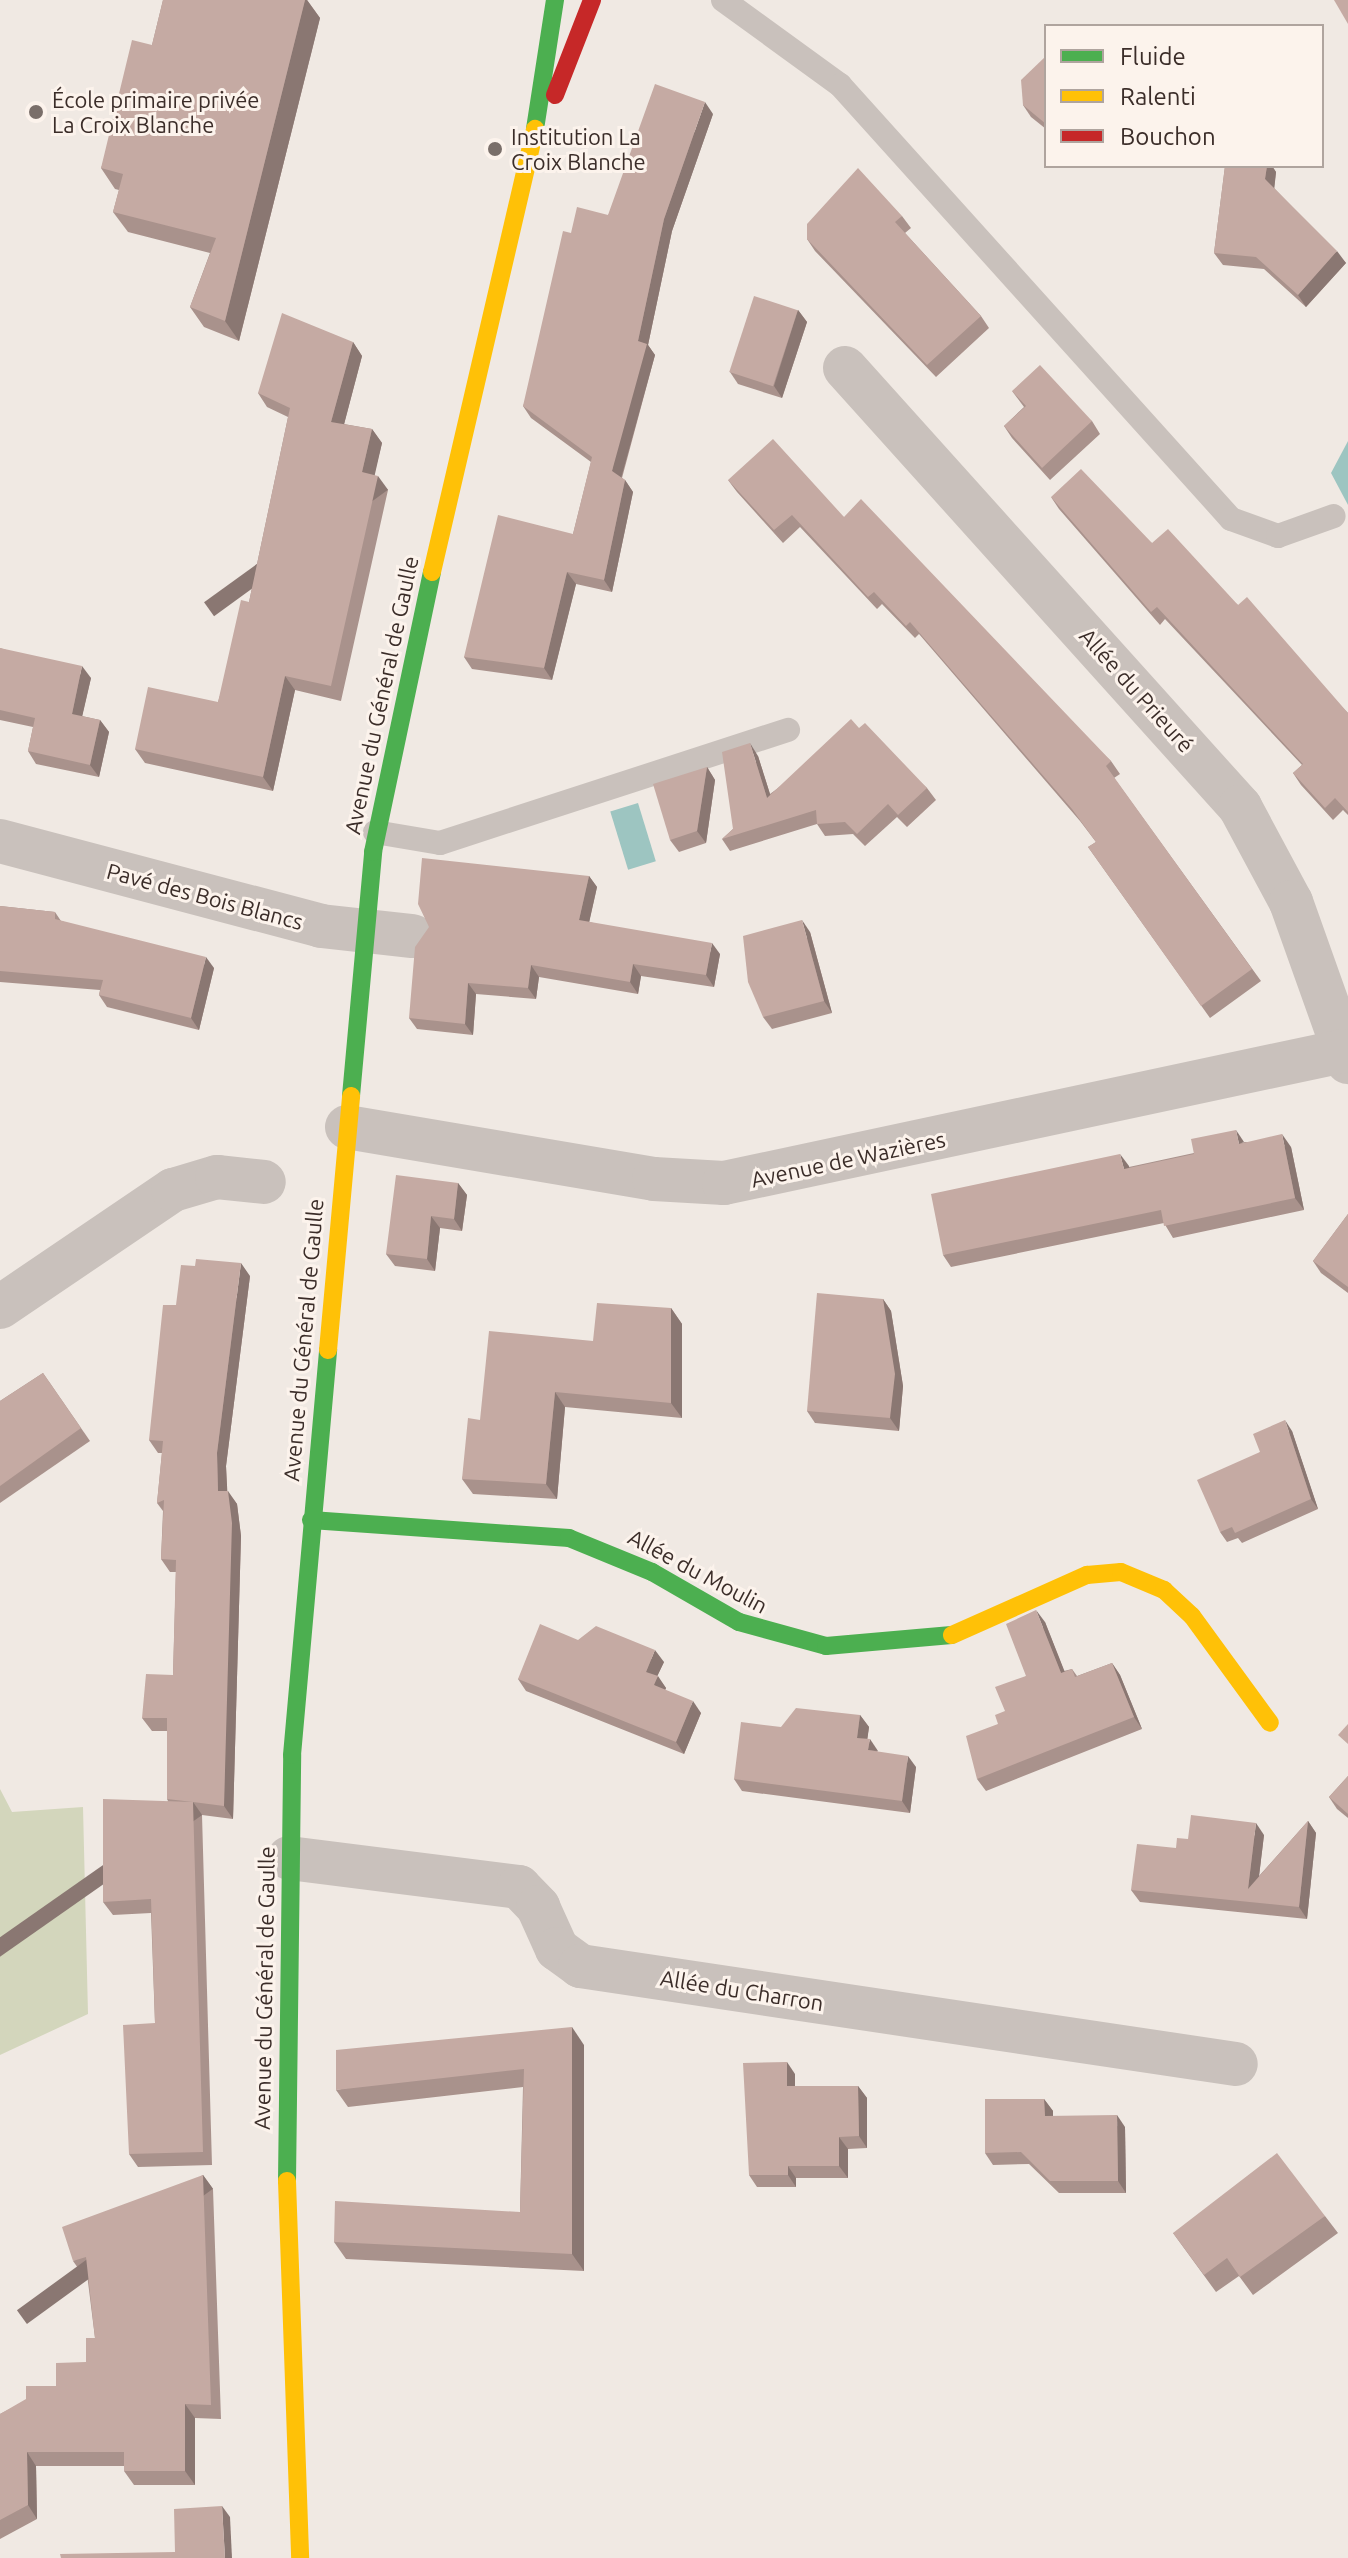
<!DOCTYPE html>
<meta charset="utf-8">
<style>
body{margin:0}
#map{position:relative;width:1348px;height:2558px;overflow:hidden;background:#f0e9e3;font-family:Ubuntu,sans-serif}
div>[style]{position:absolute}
.green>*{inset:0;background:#d3d6bc}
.water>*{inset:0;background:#9dc5c1;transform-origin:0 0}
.lane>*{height:24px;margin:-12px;padding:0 12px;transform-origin:12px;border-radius:12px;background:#c9c1bc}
.street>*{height:44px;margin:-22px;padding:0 22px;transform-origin:22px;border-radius:22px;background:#c9c1bc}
.fast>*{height:18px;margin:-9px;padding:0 9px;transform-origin:9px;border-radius:9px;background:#4caf50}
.slow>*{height:18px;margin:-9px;padding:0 9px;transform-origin:9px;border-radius:9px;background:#ffc107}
.jam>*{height:18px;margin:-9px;padding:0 9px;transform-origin:9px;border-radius:9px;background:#c62828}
.wall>*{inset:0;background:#a9928c}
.shaded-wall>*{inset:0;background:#8a7772;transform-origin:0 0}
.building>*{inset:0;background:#c5aaa3;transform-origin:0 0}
.dots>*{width:22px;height:22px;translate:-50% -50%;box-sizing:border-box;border:4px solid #fcf3ec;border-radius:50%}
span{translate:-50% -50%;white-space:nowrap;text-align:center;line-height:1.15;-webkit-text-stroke:6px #fcf3ec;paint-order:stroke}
.poi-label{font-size:22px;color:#3b2d29}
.left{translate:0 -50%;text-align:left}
.street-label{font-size:22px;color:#3b2d29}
.legend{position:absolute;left:1044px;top:24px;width:280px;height:144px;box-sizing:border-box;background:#fcf3ec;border:2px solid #afa49e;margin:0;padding:10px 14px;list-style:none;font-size:24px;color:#3b2d29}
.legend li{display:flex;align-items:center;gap:16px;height:40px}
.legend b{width:40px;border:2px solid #afa49e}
</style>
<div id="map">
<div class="green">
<div style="clip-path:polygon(0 1789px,12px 1812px,83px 1807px,88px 2014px,0 2055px)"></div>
</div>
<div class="water">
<div style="clip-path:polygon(1348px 441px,1348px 505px,1331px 473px)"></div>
<div style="left:638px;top:803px;width:61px;height:29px;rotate:73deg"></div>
</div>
<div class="lane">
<div style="left:723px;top:0;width:145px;rotate:36deg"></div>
<div style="left:840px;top:85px;width:584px;rotate:47.98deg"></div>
<div style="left:1231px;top:519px;width:50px;rotate:19.9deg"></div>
<div style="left:1278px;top:536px;width:59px;rotate:-19.7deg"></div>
<div style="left:375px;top:832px;width:66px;rotate:9.6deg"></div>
<div style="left:440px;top:843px;width:366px;rotate:-18deg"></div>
</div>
<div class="street">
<div style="left:845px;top:368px;width:591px;rotate:48.02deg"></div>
<div style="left:1240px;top:807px;width:108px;rotate:61.8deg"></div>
<div style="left:1291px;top:902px;width:170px;rotate:70.4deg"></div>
<div style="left:0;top:841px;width:332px;rotate:14.8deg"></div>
<div style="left:321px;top:926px;width:92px;rotate:6.3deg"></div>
<div style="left:347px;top:1127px;width:311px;rotate:9.6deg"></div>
<div style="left:654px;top:1179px;width:70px;rotate:3.3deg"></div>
<div style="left:724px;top:1183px;width:633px;rotate:-12.04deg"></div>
<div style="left:0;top:1307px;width:209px;rotate:-34.1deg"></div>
<div style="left:173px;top:1190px;width:46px;rotate:-16.5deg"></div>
<div style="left:217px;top:1177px;width:47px;rotate:6.1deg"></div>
<div style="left:289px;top:1858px;width:232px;rotate:7.2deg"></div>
<div style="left:519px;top:1887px;width:28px;rotate:46deg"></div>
<div style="left:538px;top:1907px;width:46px;rotate:65.7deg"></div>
<div style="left:557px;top:1949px;width:29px;rotate:36deg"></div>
<div style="left:580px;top:1966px;width:663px;rotate:8.5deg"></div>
</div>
<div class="fast">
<div style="left:535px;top:129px;width:131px;rotate:-81.2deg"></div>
<div style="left:351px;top:1096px;width:245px;rotate:-84.8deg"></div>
<div style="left:373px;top:852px;width:286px;rotate:-78.1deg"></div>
<div style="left:311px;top:1520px;width:259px;rotate:4deg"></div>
<div style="left:569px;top:1538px;width:90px;rotate:22.3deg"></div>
<div style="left:652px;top:1572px;width:100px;rotate:29.9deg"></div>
<div style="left:739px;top:1622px;width:90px;rotate:15.4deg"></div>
<div style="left:826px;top:1646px;width:126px;rotate:-5deg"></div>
<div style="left:287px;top:2181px;width:426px;rotate:-89.3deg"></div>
<div style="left:292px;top:1755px;width:407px;rotate:-84.9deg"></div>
</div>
<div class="slow">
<div style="left:432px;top:572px;width:455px;rotate:-76.9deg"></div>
<div style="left:328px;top:1350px;width:255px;rotate:-84.8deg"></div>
<div style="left:952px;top:1635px;width:148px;rotate:-24deg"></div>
<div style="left:1087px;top:1575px;width:34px;rotate:-5deg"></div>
<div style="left:1121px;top:1572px;width:47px;rotate:22.7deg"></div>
<div style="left:1164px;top:1590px;width:38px;rotate:43deg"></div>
<div style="left:1192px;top:1616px;width:132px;rotate:53.9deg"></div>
<div style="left:287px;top:2181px;width:377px;rotate:88deg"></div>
</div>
<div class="jam">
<div style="left:555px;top:95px;width:102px;rotate:-68.7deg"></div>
</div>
<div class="wall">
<div style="clip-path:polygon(163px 0,307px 0,320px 18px,239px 341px,204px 327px,190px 307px,210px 253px,128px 232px,113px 212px,119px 190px,115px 189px,101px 168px,152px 45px)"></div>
<div style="clip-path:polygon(1046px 56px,1046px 129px,1031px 117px,1023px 105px)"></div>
<div style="clip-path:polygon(713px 114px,672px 231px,648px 345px,655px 355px,622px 478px,625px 480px,633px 492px,612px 592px,576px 584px,552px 680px,472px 669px,464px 657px,573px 534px,591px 462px,531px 418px,523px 406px,608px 215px)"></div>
<div style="clip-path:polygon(1225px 166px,1272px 166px,1276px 172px,1274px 188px,1346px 263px,1306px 307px,1264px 269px,1223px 265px,1214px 253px)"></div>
<div style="clip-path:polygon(902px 216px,911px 228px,905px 233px,981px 316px,989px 328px,936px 377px,815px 251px,807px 239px)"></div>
<div style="clip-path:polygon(798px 310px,807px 322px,782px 398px,738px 384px,730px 372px)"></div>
<div style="clip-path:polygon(353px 342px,362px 356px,344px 424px,372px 429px,382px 443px,374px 475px,388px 490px,341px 701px,295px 690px,273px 791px,145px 763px,135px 749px,218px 702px,249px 602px,288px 417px,267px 407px,258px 393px)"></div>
<div style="clip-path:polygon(1012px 391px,1092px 421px,1100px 434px,1050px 480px,1012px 438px,1004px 426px,1024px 407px)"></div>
<div style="clip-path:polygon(728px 480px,844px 517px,1111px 761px,1120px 774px,1114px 778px,1261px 981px,1210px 1018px,1088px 847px,1096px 842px,1080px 821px,919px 634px,915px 638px,882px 604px,877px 609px,800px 527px,783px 543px,737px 492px)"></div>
<div style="clip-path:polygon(1051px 497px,1152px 543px,1238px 605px,1348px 713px,1348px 815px,1343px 810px,1333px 820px,1301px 785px,1293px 773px,1302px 765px,1165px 619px,1160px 625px,1059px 509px)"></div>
<div style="clip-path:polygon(0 648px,91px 678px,82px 716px,100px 720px,109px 732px,99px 777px,36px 764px,28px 751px,33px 727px,0 720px)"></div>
<div style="clip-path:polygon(859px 728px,927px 788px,936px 800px,907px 827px,897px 817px,865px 846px,853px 834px,825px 836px,817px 824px,730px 851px,722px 839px,733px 829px,758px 756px,770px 794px)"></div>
<div style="clip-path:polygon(707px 767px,715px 780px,706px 843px,679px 852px,670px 840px)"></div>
<div style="clip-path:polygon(589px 876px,597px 887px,589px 922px,720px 954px,714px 987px,641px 976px,638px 994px,539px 977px,536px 999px,476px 994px,473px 1035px,417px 1029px,409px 1018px)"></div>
<div style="clip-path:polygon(0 906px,55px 912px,61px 921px,214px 968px,199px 1030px,107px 1007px,99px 995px,100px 990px,0 982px)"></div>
<div style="clip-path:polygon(810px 932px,832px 1013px,772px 1029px,763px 1017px)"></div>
<div style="clip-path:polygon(1245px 1142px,1291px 1147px,1304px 1210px,1173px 1238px,1164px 1223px,951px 1267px,943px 1255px,1129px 1166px,1129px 1167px)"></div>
<div style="clip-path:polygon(458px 1183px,467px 1195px,462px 1231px,440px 1228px,435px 1271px,395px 1266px,386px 1254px)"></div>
<div style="clip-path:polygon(1348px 1214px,1348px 1293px,1321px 1273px,1313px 1261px)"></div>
<div style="clip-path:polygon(250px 1276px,226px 1466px,227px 1491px,237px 1504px,241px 1536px,233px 1819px,202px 1815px,212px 2165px,138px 2167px,129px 2154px,155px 2023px,151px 1913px,113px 1915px,103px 1902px,168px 1801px,167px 1799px,167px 1731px,152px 1731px,142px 1718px,173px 1675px,176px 1572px,170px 1572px,161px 1559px,163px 1511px,157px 1503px,162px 1453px,158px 1453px,149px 1440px)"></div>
<div style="clip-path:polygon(883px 1299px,891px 1311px,903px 1386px,899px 1431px,815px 1423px,807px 1411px)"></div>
<div style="clip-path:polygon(671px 1308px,682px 1324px,682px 1418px,565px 1407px,557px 1499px,473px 1494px,462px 1479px,480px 1420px,593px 1341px)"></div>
<div style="clip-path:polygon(43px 1373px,90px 1441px,0 1503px,0 1401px)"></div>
<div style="clip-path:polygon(1292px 1431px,1318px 1509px,1242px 1543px,1238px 1538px,1227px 1542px,1220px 1532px,1260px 1452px)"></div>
<div style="clip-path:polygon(1045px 1622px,1064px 1671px,1072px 1669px,1077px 1676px,1112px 1663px,1120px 1675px,1142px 1729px,986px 1791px,977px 1779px,998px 1724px,1026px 1676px)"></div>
<div style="clip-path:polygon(578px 1640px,664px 1662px,657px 1676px,666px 1688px,665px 1690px,701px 1713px,684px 1754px,526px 1691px,518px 1679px)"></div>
<div style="clip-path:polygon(860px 1715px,869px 1727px,867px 1739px,878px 1752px,916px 1767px,910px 1813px,742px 1791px,734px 1779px,781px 1727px)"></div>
<div style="clip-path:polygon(1348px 1776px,1348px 1818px,1337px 1809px,1329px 1797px)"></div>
<div style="clip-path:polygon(1308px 1821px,1316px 1833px,1307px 1919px,1140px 1902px,1131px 1890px,1176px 1848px,1188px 1839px,1264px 1835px,1259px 1876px)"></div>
<div style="clip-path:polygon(584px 2045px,584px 2271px,346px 2259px,334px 2242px,520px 2212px,523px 2087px,348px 2107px,336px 2090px)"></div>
<div style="clip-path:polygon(795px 2074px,795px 2086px,858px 2086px,867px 2098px,867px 2148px,848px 2149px,848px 2178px,796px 2178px,796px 2187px,757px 2187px,749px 2175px)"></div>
<div style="clip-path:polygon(1044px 2099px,1053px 2111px,1053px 2116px,1125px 2127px,1126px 2193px,1059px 2193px,1029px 2164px,993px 2165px,985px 2153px)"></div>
<div style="clip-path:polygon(203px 2175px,213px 2189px,221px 2419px,195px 2418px,195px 2485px,134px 2485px,124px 2471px,124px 2466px,36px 2466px,37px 2519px,0 2539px,0 2414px,56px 2386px,86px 2362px,95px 2338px,87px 2274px,83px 2275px,73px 2261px)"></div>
<div style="clip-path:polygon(1325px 2216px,1338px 2233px,1253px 2295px,1239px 2276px,1216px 2292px,1173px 2233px)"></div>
</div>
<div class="shaded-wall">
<div style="clip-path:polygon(305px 0,307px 0,320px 18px,239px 341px,225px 321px)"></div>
<div style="clip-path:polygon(705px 102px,713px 114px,672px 231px,648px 345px,655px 355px,620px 482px,612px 471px,638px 341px,664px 219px)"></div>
<div style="clip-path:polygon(1267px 166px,1272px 166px,1276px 172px,1274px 191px,1265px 179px)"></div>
<div style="clip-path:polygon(1337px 251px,1346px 263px,1306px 307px,1298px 295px)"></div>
<div style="clip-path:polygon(798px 310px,807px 322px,782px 398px,774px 386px)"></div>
<div style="clip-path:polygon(353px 342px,362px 356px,341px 436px,331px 422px)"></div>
<div style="clip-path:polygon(372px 429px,382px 443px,372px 487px,362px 472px)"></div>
<div style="left:378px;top:476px;width:17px;height:215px;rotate:54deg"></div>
<div style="clip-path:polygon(625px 480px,633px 492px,612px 592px,604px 580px)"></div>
<div style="clip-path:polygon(567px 572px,576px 584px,552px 680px,544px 668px)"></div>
<div style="clip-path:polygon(82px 666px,91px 678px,80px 726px,72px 714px)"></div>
<div style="clip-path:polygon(285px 676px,295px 690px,273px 791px,263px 777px)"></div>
<div style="clip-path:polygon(100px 720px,109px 732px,99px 777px,90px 765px)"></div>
<div style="clip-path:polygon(750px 743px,758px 756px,775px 810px,767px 798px)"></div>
<div style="clip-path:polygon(707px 767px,715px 780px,706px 843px,697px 831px)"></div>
<div style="clip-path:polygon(589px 876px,597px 887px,587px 932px,579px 920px)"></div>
<div style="clip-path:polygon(802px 920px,810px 932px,832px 1013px,824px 1001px)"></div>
<div style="clip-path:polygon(712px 943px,720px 954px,714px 987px,706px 975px)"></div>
<div style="clip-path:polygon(206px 957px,214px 968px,199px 1030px,191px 1018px)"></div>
<div style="clip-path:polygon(633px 964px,641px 976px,638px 994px,630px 982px)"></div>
<div style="clip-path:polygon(531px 965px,539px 977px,536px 999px,528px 988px)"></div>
<div style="clip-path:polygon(468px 983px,476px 994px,473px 1035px,465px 1024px)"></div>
<div style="clip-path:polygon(1236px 1130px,1244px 1142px,1239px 1144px)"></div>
<div style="clip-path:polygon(1282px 1134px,1291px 1147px,1304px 1210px,1295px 1198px)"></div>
<div style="clip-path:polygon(1120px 1154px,1129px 1166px,1132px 1181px,1124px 1169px)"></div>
<div style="clip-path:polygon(458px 1183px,467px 1195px,462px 1231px,454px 1219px)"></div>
<div style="clip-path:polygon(431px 1216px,440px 1228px,435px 1271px,427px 1259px)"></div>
<div style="clip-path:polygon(241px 1263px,250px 1276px,226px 1466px,228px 1504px,218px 1491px,217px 1453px)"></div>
<div style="clip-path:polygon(883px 1299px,891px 1311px,903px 1386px,899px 1431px,890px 1418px)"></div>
<div style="clip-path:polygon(671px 1308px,682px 1324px,682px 1418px,671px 1403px)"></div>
<div style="clip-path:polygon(555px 1392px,565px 1407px,557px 1499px,546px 1484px)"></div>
<div style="clip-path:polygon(1285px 1420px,1292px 1431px,1318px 1509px,1311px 1499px)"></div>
<div style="clip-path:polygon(228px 1491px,237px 1504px,241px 1536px,233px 1819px,224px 1806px)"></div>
<div style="clip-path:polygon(1036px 1610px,1045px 1622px,1070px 1685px,1061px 1673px)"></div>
<div style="clip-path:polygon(655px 1650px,664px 1662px,655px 1681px,658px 1676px,666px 1688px,662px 1697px,646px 1672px)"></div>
<div style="clip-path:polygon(1112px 1663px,1120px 1675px,1142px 1729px,1134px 1717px)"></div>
<div style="clip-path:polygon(693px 1701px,701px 1713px,684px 1754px,676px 1742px)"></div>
<div style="clip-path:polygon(860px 1715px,869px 1727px,866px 1750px,857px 1738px)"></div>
<div style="clip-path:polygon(870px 1739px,878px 1751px,868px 1750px)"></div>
<div style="clip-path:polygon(908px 1756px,916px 1767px,910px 1813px,902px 1801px)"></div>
<div style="left:193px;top:1802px;width:16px;height:350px;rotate:55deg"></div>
<div style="clip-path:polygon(1308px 1821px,1316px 1833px,1307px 1919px,1299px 1907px)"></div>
<div style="clip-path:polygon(1256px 1823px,1264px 1835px,1256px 1901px,1248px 1889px)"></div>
<div style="clip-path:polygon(572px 2027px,584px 2045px,584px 2271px,572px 2254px)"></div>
<div style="clip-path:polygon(787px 2062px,795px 2074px,795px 2098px,787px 2086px)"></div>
<div style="clip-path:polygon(858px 2086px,867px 2098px,867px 2148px,859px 2136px)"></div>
<div style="clip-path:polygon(1044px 2099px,1053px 2111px,1053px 2128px,1045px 2116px)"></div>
<div style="clip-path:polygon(1117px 2115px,1125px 2127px,1126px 2193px,1118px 2181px)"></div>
<div style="clip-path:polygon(839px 2137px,848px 2149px,848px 2178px,839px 2166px)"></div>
<div style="clip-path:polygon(788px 2166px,796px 2178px,796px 2187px,788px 2175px)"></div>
<div style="left:203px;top:2175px;width:17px;height:230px;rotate:54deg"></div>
<div style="clip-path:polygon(185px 2404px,195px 2418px,195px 2485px,185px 2471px)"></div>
<div style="clip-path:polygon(27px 2452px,36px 2466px,37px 2519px,28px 2505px)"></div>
<div style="clip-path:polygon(222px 2506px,230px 2517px,232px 2558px,225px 2558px)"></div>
</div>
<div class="building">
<div style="clip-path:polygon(163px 0,305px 0,225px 321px,190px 307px,216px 238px,113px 212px,123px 174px,101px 168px,132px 40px,152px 45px)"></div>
<div style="clip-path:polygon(1334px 0,1348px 0,1348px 24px)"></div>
<div style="clip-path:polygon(1046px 56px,1046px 124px,1023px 105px,1021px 80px)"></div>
<div style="clip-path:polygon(655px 84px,705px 102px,664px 219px,638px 341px,647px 344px,612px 471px,625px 480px,604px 580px,567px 572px,544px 668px,464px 657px,498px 515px,573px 534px,592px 457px,523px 406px,563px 231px,571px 233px,577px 207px,608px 215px)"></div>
<div style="clip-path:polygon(1225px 166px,1267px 166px,1265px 179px,1337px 251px,1298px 295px,1256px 257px,1214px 253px)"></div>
<div style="clip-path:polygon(858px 168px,902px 216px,895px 222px,981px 316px,927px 365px,807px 239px,807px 224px)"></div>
<div style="left:754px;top:296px;width:46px;height:80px;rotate:18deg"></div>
<div style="clip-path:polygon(282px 313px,353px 342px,331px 422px,372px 429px,362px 472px,378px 476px,331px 686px,285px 676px,263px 777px,135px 749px,148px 687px,218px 702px,241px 600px,249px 602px,290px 408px,258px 393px)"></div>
<div style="clip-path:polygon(1040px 365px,1092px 421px,1042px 468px,1004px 426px,1026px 406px,1012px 391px)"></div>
<div style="clip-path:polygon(773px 439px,844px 517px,861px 499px,1111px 761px,1106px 766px,1252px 969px,1201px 1006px,1088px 847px,1096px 842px,1072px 809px,910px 622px,906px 626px,874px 592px,868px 597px,792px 515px,774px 530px,728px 480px)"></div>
<div style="clip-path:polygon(1081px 469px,1152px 543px,1168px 529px,1238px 605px,1247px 597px,1348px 713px,1348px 812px,1335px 798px,1325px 808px,1293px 773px,1303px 764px,1157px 607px,1151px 612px,1051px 497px)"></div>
<div style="clip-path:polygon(0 648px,82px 666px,72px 714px,100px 720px,90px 765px,28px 751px,35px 718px,0 710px)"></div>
<div style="clip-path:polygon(851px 719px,859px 728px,865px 723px,927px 788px,898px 815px,888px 804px,857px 834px,845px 822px,817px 824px,816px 810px,722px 839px,733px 829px,722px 752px,750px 743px,767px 798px)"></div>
<div style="clip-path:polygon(707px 767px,697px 831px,670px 840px,653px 784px)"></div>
<div style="clip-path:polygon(422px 858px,589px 876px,579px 920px,712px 943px,706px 975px,633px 964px,630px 982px,531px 965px,528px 988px,468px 983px,465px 1024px,409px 1018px,415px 947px,429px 927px,418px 904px)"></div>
<div style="clip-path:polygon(0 906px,55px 912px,55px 919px,206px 957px,191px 1018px,99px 995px,103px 980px,0 971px)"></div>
<div style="clip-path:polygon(802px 920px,824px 1001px,763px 1017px,748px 982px,743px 936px)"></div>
<div style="clip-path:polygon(1236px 1130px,1239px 1144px,1282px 1134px,1295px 1198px,1164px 1226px,1161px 1210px,943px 1255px,931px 1194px,1120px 1154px,1124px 1169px,1194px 1154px,1191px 1139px)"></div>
<div style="clip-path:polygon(396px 1175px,458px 1183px,454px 1219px,431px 1216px,427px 1259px,386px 1254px)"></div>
<div style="clip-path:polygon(1348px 1214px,1348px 1287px,1313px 1261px)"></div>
<div style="clip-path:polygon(196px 1259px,241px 1263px,217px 1453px,218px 1491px,228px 1491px,232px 1523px,224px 1806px,193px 1802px,203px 2152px,129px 2154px,123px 2025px,155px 2023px,151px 1899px,103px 1902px,103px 1799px,193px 1802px,167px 1799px,167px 1718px,142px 1718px,146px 1674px,173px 1675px,176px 1560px,161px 1559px,164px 1500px,157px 1503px,163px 1441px,149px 1440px,163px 1305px,176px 1305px,181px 1265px,195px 1266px)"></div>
<div style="clip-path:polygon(817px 1293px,883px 1299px,895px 1374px,890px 1418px,807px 1411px)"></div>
<div style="clip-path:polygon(597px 1303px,671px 1308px,671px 1403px,555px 1392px,546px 1484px,462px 1479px,468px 1418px,480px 1420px,489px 1331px,593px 1341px)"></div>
<div style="clip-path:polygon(43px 1373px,81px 1428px,0 1486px,0 1401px)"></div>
<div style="clip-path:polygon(1285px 1420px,1311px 1499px,1235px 1533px,1232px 1527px,1220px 1532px,1197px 1480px,1260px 1452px,1253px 1434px)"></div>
<div style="clip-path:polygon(1036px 1610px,1061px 1673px,1072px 1669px,1075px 1677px,1112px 1663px,1134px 1717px,977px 1779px,966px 1736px,998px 1724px,995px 1715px,1005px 1711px,995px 1687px,1026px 1676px,1006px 1624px)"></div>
<div style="clip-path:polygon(540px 1624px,578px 1640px,596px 1626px,655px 1650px,646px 1672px,658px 1676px,654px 1685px,693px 1701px,676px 1742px,518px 1679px)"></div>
<div style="clip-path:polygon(796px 1708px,860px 1715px,857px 1738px,870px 1739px,868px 1750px,908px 1756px,902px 1801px,734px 1779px,741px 1722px,781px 1727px)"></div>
<div style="clip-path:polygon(1348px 1724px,1348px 1744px,1338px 1735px)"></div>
<div style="clip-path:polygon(1348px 1776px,1348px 1814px,1329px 1797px)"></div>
<div style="clip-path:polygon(1191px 1815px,1256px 1823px,1248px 1889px,1308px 1821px,1299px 1907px,1131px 1890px,1137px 1844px,1176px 1848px,1177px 1838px,1188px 1839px)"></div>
<div style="clip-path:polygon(572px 2027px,572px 2254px,334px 2242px,335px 2201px,520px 2212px,524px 2069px,336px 2090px,336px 2050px)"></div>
<div style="clip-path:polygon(787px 2062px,787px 2086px,858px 2086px,859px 2136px,839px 2137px,839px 2166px,788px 2166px,788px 2175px,749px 2175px,743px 2063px)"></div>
<div style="clip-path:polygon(985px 2099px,1044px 2099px,1045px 2116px,1117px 2115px,1118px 2181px,1050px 2181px,1021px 2152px,985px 2153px)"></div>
<div style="clip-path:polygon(1277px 2153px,1325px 2216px,1240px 2277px,1227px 2258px,1204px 2275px,1173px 2233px)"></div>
<div style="clip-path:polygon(203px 2175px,211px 2405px,185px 2404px,185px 2471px,124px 2471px,124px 2452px,27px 2452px,28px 2505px,0 2520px,0 2414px,26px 2399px,26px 2386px,56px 2386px,56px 2363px,86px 2362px,86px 2338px,95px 2338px,86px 2257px,73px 2261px,62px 2227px)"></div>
<div style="clip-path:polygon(222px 2506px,225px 2558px,61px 2558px,60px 2554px,175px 2552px,174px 2509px)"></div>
</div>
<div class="dots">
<div style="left:36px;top:112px;background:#7a6f6a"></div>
<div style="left:495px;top:149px;background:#7a6f6a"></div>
</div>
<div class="poi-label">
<span class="left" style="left:52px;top:112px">École primaire privée<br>La Croix Blanche</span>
<span class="left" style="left:511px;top:149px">Institution La<br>Croix Blanche</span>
</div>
<div class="street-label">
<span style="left:1137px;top:690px;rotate:48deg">Allée du Prieuré</span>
<span style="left:381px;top:695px;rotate:-78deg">Avenue du Général de Gaulle</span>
<span style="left:205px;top:896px;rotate:15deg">Pavé des Bois Blancs</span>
<span style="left:848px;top:1159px;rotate:-12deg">Avenue de Wazières</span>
<span style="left:303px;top:1340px;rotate:-85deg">Avenue du Général de Gaulle</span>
<span style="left:698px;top:1571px;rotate:28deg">Allée du Moulin</span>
<span style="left:264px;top:1988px;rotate:-89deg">Avenue du Général de Gaulle</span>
<span style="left:742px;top:1990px;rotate:9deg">Allée du Charron</span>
</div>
<ul class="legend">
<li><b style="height:10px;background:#4caf50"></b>Fluide</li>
<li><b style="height:10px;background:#ffc107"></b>Ralenti</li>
<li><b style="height:10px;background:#c62828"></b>Bouchon</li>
</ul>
</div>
